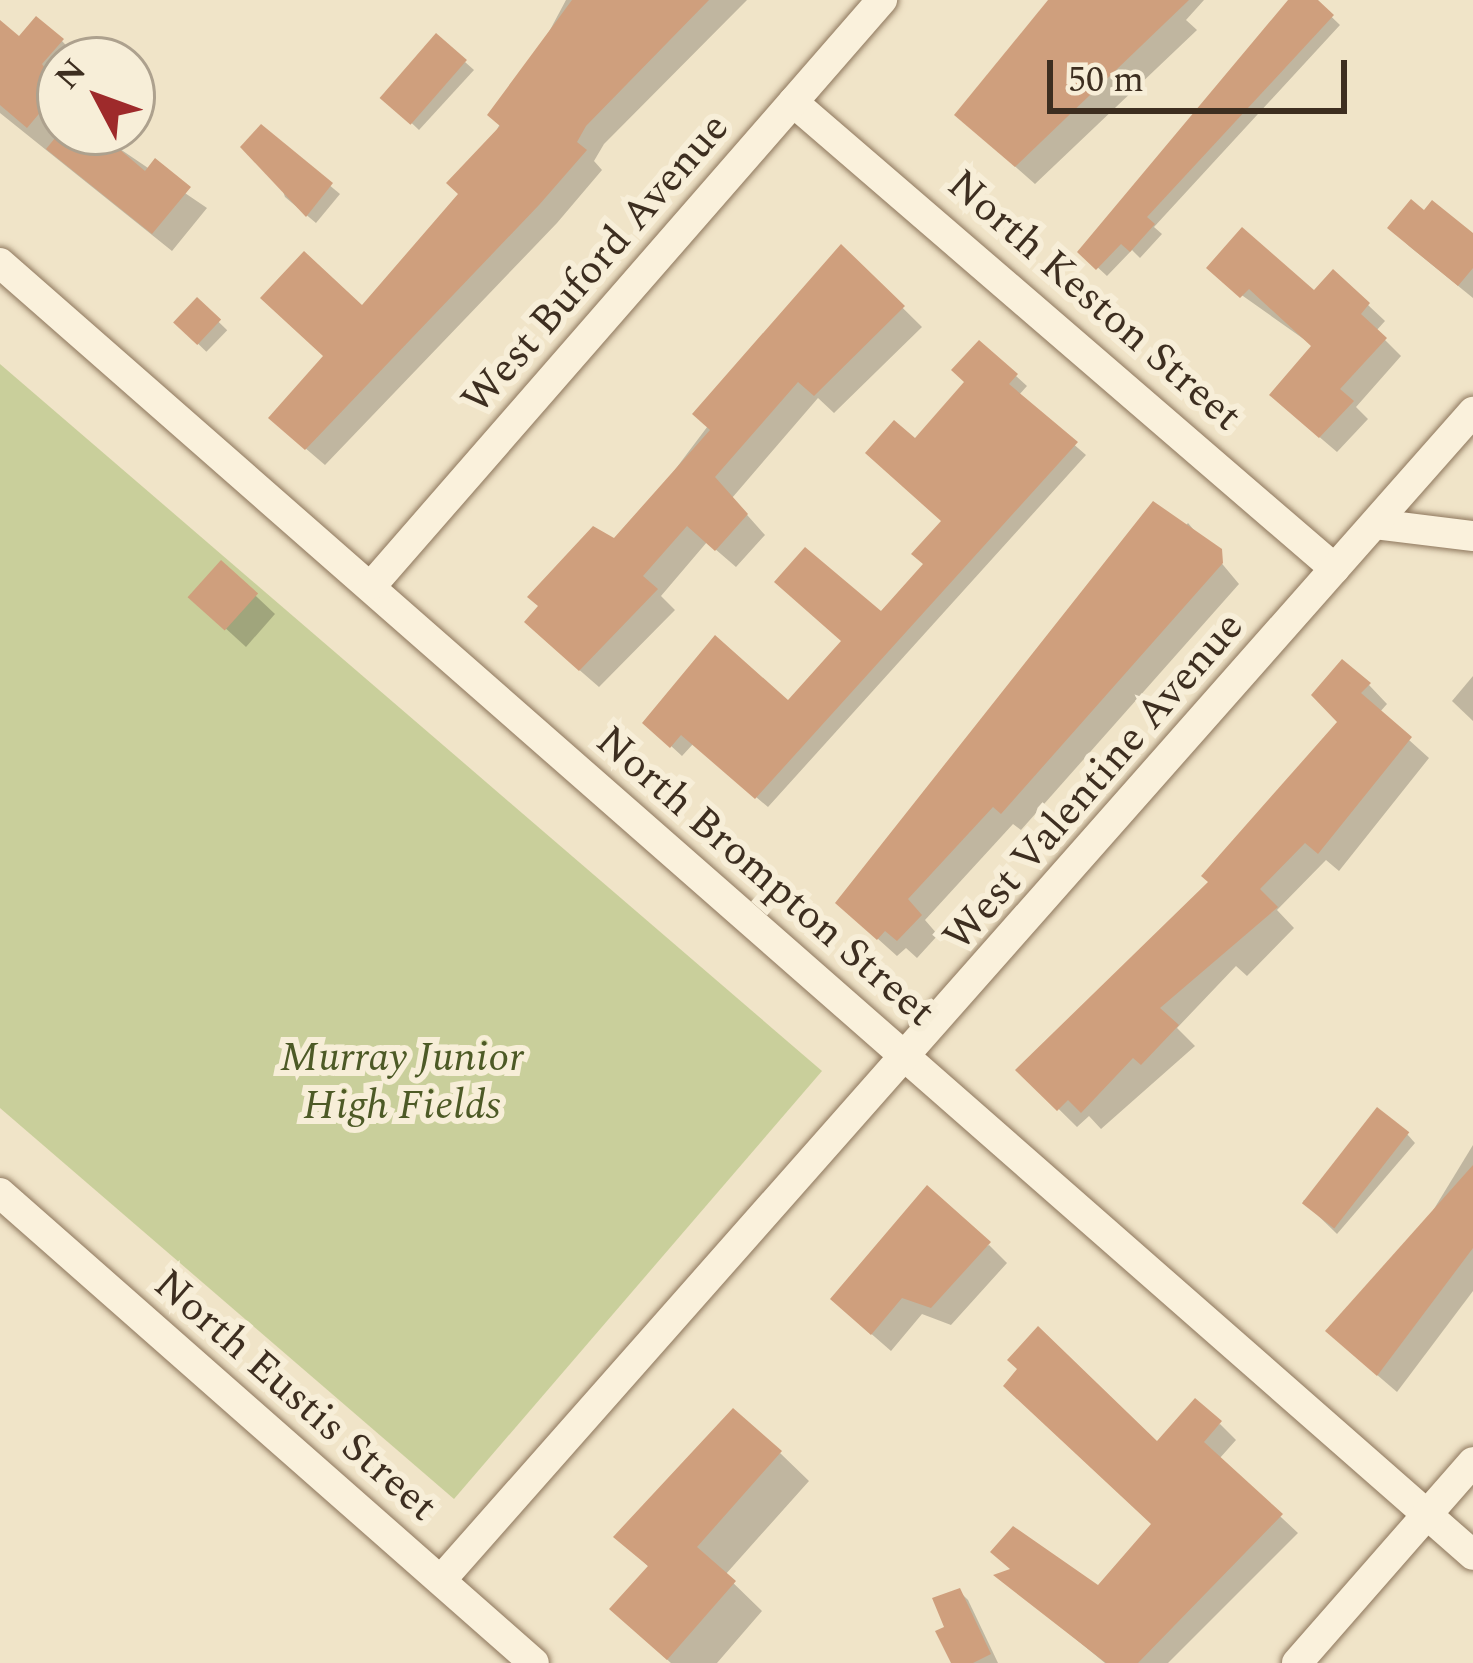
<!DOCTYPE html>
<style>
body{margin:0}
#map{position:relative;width:1473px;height:1663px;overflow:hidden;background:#f0e4c8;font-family:Spectral,serif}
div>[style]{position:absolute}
.green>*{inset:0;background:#c9cf9b}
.shadow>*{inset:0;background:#0003;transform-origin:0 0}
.building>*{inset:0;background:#cf9f7d;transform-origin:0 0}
.roads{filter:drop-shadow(0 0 3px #8d765c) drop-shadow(0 0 3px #8d765c)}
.street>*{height:30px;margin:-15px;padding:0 15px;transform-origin:15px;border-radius:15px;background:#faf1dc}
span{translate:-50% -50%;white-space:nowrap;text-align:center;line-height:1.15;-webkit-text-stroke:12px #f7eed8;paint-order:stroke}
.street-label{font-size:42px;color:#3d2e20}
.park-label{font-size:42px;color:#4d5a26;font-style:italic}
.north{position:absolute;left:36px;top:36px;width:120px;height:120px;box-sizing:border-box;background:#f7eed8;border:3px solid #ada18e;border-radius:50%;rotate:311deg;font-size:33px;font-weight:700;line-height:48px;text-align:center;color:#3d2e20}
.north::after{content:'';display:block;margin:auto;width:42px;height:54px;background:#9e2a2b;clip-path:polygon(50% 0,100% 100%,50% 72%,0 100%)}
.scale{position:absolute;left:1047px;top:60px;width:300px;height:54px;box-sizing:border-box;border:6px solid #3d2e20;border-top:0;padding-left:15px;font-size:36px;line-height:42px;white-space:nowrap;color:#3d2e20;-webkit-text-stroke:9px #f7eed8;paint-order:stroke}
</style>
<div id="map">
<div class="green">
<div style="clip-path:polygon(0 364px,822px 1071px,454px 1499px,0 1108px)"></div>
</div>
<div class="shadow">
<div style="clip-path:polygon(566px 0,747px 0,604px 144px,594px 161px,602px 170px,557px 223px,325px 465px,290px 435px,363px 309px,462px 195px)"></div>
<div style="clip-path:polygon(1063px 0,1204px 0,1186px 20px,1197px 30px,1035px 184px,977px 133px)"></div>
<div style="clip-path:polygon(1289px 0,1314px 0,1340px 25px,1154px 227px,1162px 234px,1140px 258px,1132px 250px,1107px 276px,1081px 252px)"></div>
<div style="clip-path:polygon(0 24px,19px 40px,62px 41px,80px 60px,60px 60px,60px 132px,95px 132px,207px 208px,172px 251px,0 113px)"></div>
<div style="clip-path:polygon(465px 62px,474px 70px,419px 130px,386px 99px)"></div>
<div style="clip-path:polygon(261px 128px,340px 194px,316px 223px,285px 197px)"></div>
<div style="clip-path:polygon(1391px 228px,1473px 237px,1473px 298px,1409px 246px)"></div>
<div style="clip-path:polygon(842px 248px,922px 327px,834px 413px,818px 398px,732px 498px,765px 535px,736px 567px,707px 542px,661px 596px,675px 610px,599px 687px,546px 641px)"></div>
<div style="clip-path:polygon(1226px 284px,1368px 305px,1385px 321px,1376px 331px,1401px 356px,1356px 407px,1368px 419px,1337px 452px,1289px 411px,1315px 347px)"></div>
<div style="left:197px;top:301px;width:42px;height:30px;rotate:44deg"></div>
<div style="clip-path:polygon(1016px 376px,1027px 386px,1018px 396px,1086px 455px,768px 807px,693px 744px,682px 756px,646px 723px,788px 705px,927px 565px,945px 522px,915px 442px,967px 382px)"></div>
<div style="clip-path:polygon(1188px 523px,1239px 584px,1021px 830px,1013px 824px,925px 920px,938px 935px,917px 958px,906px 948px,897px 956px,858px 921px)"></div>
<div style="clip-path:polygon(222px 564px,275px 614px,246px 647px,211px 615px)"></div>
<div style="clip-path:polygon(1473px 676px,1473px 721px,1452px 701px)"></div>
<div style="clip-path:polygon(1369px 685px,1387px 704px,1379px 713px,1429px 758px,1339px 871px,1326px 860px,1277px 910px,1294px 928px,1247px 976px,1236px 966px,1177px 1028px,1195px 1046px,1101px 1129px,1089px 1116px,1077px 1127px,1019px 1070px,1212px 882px,1341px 722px,1315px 695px)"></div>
<div style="clip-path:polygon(1407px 1134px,1415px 1143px,1337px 1234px,1303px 1201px)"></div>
<div style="clip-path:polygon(1473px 1145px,1473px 1291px,1397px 1392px,1348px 1350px)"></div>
<div style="clip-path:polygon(989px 1245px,1007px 1263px,951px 1325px,922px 1314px,891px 1351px,852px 1317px)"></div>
<div style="clip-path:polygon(1220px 1424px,1236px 1440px,1219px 1459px,1298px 1533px,1168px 1663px,1105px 1663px,999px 1576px,1099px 1589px,1155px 1524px,1157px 1445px)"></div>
<div style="clip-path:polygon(780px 1453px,809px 1481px,725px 1575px,762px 1611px,717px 1663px,671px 1663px,642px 1637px,650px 1568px,618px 1537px)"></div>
<div style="clip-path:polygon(959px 1591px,968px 1600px,998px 1663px,954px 1663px)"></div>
</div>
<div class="building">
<div style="clip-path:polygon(572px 0,709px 0,586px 126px,577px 142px,587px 150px,539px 205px,305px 450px,268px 418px,323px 356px,260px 298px,304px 251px,362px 305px,458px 194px,446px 183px,500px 126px,487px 115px)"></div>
<div style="clip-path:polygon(1048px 0,1189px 0,1015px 167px,954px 115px)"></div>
<div style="clip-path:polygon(1288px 0,1318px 0,1334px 15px,1147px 217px,1155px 224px,1130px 252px,1121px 244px,1096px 270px,1077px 252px)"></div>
<div style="clip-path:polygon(36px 16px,64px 39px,42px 64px,60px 89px,27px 128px,0 105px,0 20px,19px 36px)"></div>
<div style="left:436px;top:33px;width:41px;height:86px;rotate:41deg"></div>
<div style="clip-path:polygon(261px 124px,333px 183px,306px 217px,240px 147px)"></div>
<div style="clip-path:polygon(60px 132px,99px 132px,145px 171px,155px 158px,191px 187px,152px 234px,46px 149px)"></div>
<div style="clip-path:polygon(1411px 199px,1424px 210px,1432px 200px,1473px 233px,1473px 268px,1458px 286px,1387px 228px)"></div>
<div style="clip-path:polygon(1242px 227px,1314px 290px,1333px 269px,1370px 303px,1361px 314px,1387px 338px,1340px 389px,1354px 401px,1319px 438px,1269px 395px,1311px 346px,1249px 289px,1240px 298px,1206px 268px)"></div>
<div style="clip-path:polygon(841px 244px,905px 306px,814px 396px,798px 382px,715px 477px,748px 514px,715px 551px,687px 526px,643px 576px,658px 589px,579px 671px,524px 622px,538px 606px,527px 597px,593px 526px,614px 538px,710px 430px,692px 414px)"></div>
<div style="left:197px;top:297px;width:33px;height:35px;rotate:43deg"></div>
<div style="clip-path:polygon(979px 340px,1018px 374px,1009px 384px,1078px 442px,755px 799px,681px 735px,670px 748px,642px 723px,715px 635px,788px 700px,841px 641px,774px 582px,805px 547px,881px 611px,923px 564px,911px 554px,941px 521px,865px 453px,894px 420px,915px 438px,964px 382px,951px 370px)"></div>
<div style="clip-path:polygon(1153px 501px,1222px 549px,1223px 563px,1001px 814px,993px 807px,908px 899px,922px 915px,897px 941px,885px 931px,877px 940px,835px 903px)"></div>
<div style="left:221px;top:560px;width:50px;height:50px;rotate:42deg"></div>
<div style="clip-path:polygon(1342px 659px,1371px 683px,1361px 693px,1412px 737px,1318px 854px,1305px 843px,1260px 889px,1278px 907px,1160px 1008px,1179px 1025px,1141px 1065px,1133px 1058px,1081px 1113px,1068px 1100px,1057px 1111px,1015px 1070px,1208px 882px,1201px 876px,1337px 722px,1311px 695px)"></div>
<div style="left:1377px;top:1107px;width:41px;height:122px;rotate:38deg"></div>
<div style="clip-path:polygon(1473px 1165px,1473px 1248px,1377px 1376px,1325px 1331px)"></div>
<div style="clip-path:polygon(927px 1185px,991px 1242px,931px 1308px,902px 1298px,871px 1335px,830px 1299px)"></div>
<div style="clip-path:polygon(1038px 1326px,1157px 1441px,1195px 1398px,1222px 1421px,1204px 1442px,1283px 1514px,1138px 1663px,1106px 1663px,993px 1575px,1010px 1569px,990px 1552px,1013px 1526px,1098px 1585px,1151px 1524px,1003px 1386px,1017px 1369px,1007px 1360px)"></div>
<div style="clip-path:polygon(733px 1408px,782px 1451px,697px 1547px,736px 1581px,667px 1660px,609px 1609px,648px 1566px,613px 1537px)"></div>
<div style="clip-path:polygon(960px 1588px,991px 1654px,973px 1663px,951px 1663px,935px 1631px,944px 1627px,932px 1598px)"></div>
</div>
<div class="roads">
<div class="street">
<div style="left:793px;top:102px;width:715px;rotate:40.75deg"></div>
<div style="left:0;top:263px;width:1959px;rotate:41.25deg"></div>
<div style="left:1375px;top:524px;width:99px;rotate:7deg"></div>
<div style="left:373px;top:584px;width:775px;rotate:-48.93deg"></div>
<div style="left:0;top:1193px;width:711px;rotate:41.35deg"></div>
<div style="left:441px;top:1580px;width:1559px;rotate:-48.54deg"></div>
<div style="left:1297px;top:1663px;width:267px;rotate:-48.8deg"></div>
</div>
</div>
<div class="street-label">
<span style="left:596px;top:264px;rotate:-49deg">West Buford Avenue</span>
<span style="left:1094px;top:301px;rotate:41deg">North Keston Street</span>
<span style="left:1094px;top:782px;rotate:-49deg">West Valentine Avenue</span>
<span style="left:765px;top:877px;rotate:41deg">North Brompton Street</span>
<span style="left:295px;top:1396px;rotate:41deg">North Eustis Street</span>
</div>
<div class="park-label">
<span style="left:402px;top:1082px">Murray Junior<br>High Fields</span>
</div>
<div class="north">N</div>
<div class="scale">50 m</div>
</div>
